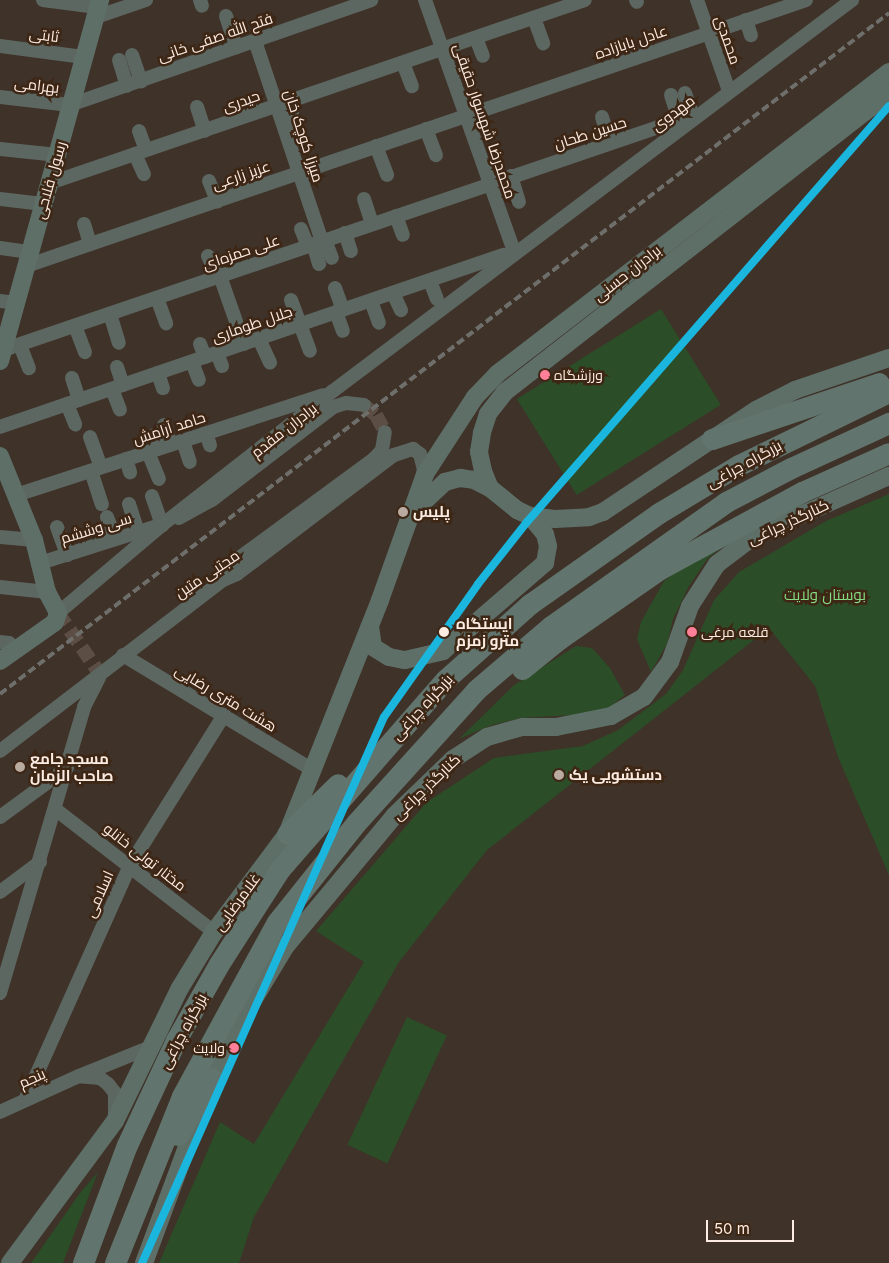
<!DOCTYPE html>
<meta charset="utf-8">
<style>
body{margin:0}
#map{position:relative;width:889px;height:1263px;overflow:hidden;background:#3f3229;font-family:Inter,Cairo,sans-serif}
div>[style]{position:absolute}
.green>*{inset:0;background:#2b4d27;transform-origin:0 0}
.minor-tunnel>*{height:14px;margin-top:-7px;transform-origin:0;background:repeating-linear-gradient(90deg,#5c4e45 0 14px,transparent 0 21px)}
.minor>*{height:14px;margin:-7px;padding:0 7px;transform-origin:7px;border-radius:7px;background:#5d6761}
.major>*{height:18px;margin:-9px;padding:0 9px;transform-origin:9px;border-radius:9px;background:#5e6f68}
.highway>*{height:21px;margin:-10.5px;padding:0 10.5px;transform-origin:10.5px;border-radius:10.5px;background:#61746d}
.rail>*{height:4px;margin-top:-2px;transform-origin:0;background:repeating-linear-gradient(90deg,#6e6e6a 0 8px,transparent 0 12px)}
.metro-1>*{height:8px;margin:-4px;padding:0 4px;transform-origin:4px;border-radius:4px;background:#1ab6dd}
.dots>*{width:14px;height:14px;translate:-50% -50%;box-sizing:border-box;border:2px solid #3e2615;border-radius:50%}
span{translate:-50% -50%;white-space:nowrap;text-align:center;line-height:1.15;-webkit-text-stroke:5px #3e2615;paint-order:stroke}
.bus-label{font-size:14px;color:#fdece2}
.left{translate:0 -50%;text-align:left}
.right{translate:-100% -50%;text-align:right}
.street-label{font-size:15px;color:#fdece2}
.poi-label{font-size:15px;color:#fdece2;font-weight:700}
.park-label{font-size:15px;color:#85db83}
.stop-label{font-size:15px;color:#fdece2;font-weight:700}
.scale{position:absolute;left:706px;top:1220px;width:88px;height:22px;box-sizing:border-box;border:2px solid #fdece2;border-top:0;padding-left:6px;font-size:15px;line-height:18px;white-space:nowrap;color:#fdece2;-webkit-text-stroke:4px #3e2615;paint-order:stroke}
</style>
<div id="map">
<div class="green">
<div style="left:661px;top:309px;width:113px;height:170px;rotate:58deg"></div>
<div style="clip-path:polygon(889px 494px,889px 875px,838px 757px,815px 686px,769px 628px,487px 850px,399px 962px,254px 1217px,239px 1263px,159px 1263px,220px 1122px,254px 1144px,364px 962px,316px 931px,427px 802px,494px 758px,583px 746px,618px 730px,666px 694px,683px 670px,714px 600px,739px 572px,826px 521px)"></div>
<div style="clip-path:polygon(730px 541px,708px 558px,689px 586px,673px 619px,667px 644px,651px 672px,637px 639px,641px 622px,664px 581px,688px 563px)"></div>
<div style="clip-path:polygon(576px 646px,592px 648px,610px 668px,625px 695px,610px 707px,592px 714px,520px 718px,492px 725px,459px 739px,514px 685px)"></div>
<div style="left:407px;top:1017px;width:44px;height:141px;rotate:25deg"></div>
<div style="clip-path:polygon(98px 1172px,63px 1263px,31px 1263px,80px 1193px)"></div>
</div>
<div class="minor-tunnel">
<div style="left:364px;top:405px;width:16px;rotate:40deg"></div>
<div style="left:376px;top:415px;width:19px;rotate:62deg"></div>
<div style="left:58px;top:613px;width:74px;rotate:55.5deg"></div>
</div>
<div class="minor">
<div style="left:43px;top:0;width:54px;rotate:7.4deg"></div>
<div style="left:200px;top:0;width:6px;rotate:72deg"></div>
<div style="left:425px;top:0;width:267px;rotate:70.5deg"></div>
<div style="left:636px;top:0;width:2px;rotate:63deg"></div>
<div style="left:697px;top:0;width:96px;rotate:70.6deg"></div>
<div style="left:226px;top:16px;width:33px;rotate:72deg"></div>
<div style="left:93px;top:18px;width:56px;rotate:-18.8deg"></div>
<div style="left:534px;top:18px;width:27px;rotate:70deg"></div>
<div style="left:746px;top:20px;width:16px;rotate:72deg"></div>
<div style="left:476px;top:38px;width:19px;rotate:69deg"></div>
<div style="left:255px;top:41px;width:211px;rotate:71.5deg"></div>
<div style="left:0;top:46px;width:84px;rotate:7.5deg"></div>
<div style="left:132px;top:55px;width:28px;rotate:71deg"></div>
<div style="left:119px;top:60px;width:27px;rotate:73deg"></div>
<div style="left:403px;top:63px;width:25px;rotate:69deg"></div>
<div style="left:685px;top:93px;width:24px;rotate:71deg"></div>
<div style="left:671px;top:95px;width:26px;rotate:72deg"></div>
<div style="left:0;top:97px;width:70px;rotate:6.5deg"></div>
<div style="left:70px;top:105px;width:319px;rotate:-19.2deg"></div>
<div style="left:288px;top:102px;width:28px;rotate:72deg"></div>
<div style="left:197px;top:107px;width:25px;rotate:72deg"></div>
<div style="left:602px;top:117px;width:27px;rotate:73deg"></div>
<div style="left:426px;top:129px;width:28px;rotate:69deg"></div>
<div style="left:139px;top:131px;width:20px;rotate:70deg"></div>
<div style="left:376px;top:146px;width:31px;rotate:69deg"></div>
<div style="left:0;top:149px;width:58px;rotate:5.9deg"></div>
<div style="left:135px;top:154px;width:22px;rotate:66deg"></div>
<div style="left:511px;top:176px;width:27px;rotate:73deg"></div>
<div style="left:209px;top:181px;width:22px;rotate:68deg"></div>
<div style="left:50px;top:183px;width:565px;rotate:-18.88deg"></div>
<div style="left:0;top:199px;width:43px;rotate:6.6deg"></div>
<div style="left:364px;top:199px;width:26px;rotate:72deg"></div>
<div style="left:396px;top:216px;width:20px;rotate:70deg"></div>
<div style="left:84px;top:224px;width:21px;rotate:73deg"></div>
<div style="left:301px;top:229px;width:18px;rotate:68deg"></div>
<div style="left:345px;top:233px;width:19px;rotate:72deg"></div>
<div style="left:325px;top:240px;width:19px;rotate:69deg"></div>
<div style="left:313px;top:244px;width:21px;rotate:73deg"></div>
<div style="left:0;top:248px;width:30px;rotate:8deg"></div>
<div style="left:208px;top:256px;width:23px;rotate:65deg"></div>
<div style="left:26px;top:266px;width:824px;rotate:-18.83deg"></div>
<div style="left:220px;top:276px;width:72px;rotate:70.6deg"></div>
<div style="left:430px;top:281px;width:19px;rotate:69deg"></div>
<div style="left:335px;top:288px;width:23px;rotate:70deg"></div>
<div style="left:393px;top:293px;width:19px;rotate:65deg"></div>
<div style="left:157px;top:298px;width:27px;rotate:70deg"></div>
<div style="left:291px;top:300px;width:54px;rotate:69.6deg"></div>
<div style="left:0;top:301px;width:16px;rotate:7deg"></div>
<div style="left:371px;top:301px;width:23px;rotate:70deg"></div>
<div style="left:336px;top:312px;width:20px;rotate:70deg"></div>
<div style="left:110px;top:314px;width:30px;rotate:73deg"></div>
<div style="left:75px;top:326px;width:28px;rotate:69deg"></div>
<div style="left:259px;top:339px;width:26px;rotate:65deg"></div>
<div style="left:200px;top:344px;width:14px;rotate:69deg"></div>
<div style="left:20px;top:345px;width:25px;rotate:69deg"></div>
<div style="left:0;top:351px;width:727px;rotate:-18.78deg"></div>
<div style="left:217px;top:353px;width:14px;rotate:69deg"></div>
<div style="left:192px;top:362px;width:19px;rotate:69deg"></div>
<div style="left:117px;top:367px;width:19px;rotate:72deg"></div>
<div style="left:158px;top:373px;width:16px;rotate:72deg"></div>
<div style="left:72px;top:378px;width:23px;rotate:72deg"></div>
<div style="left:112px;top:389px;width:22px;rotate:69deg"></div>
<div style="left:67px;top:404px;width:22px;rotate:68deg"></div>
<div style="left:164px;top:425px;width:20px;rotate:70deg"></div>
<div style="left:0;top:427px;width:532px;rotate:-18.88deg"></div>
<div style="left:206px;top:433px;width:13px;rotate:72deg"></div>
<div style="left:154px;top:435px;width:14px;rotate:69deg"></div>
<div style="left:90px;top:437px;width:32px;rotate:70deg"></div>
<div style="left:183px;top:441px;width:22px;rotate:72deg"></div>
<div style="left:148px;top:452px;width:29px;rotate:68deg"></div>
<div style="left:126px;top:459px;width:14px;rotate:73deg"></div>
<div style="left:91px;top:471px;width:35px;rotate:72deg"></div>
<div style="left:16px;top:495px;width:323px;rotate:-18deg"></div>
<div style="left:152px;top:496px;width:31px;rotate:71deg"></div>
<div style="left:129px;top:504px;width:29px;rotate:72deg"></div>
<div style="left:107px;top:517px;width:23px;rotate:70deg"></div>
<div style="left:179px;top:518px;width:38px;rotate:-29deg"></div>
<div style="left:212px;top:500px;width:153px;rotate:-37.5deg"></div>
<div style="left:333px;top:407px;width:14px;rotate:-17deg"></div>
<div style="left:346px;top:403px;width:18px;rotate:6deg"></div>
<div style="left:57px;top:527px;width:30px;rotate:70deg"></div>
<div style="left:0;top:537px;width:34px;rotate:5deg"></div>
<div style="left:40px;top:563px;width:120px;rotate:-17.5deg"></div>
<div style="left:223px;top:580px;width:18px;rotate:-63deg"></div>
<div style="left:231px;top:564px;width:177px;rotate:-36.3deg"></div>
<div style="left:374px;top:459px;width:12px;rotate:-48deg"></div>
<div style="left:382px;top:450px;width:18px;rotate:-81deg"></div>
<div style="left:0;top:587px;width:47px;rotate:6.1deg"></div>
<div style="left:58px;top:613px;width:136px;rotate:-40.2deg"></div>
<div style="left:162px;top:525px;width:217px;rotate:-38.1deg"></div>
<div style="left:333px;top:391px;width:650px;rotate:-36.99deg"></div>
<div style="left:0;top:642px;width:9px;rotate:6deg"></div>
<div style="left:9px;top:643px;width:9px;rotate:58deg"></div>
<div style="left:123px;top:655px;width:220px;rotate:31.2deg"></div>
<div style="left:0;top:751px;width:281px;rotate:-37.5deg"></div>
<div style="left:223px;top:580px;width:15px;rotate:-23deg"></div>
<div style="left:237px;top:574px;width:197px;rotate:-37.2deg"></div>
<div style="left:394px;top:455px;width:20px;rotate:-18deg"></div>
<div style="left:413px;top:449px;width:9px;rotate:36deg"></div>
<div style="left:420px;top:454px;width:21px;rotate:76deg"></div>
<div style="left:55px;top:809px;width:201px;rotate:37.7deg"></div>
<div style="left:0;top:817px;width:83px;rotate:-36.2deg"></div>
<div style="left:0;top:892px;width:50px;rotate:-36.9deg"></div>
<div style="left:0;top:993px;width:298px;rotate:-73.6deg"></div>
<div style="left:84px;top:707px;width:34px;rotate:-63deg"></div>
<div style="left:26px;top:1098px;width:255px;rotate:-65.9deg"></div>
<div style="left:130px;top:865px;width:177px;rotate:-57.9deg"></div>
<div style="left:0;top:1112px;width:87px;rotate:-24.5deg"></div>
<div style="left:115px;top:1117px;width:24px;rotate:-90deg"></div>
<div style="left:115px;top:1093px;width:11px;rotate:-128deg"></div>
<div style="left:108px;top:1084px;width:10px;rotate:-143deg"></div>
<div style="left:100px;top:1078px;width:21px;rotate:-175deg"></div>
<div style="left:79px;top:1076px;width:74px;rotate:-22.1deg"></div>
</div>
<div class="major">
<div style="left:889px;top:93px;width:487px;rotate:142.1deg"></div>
<div style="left:505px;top:392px;width:28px;rotate:128deg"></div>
<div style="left:488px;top:414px;width:20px;rotate:108deg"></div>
<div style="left:482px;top:433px;width:19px;rotate:99deg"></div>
<div style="left:479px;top:452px;width:19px;rotate:78deg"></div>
<div style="left:483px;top:471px;width:18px;rotate:68deg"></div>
<div style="left:490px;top:488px;width:35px;rotate:39deg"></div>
<div style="left:517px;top:510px;width:14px;rotate:25deg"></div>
<div style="left:530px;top:516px;width:25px;rotate:7deg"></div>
<div style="left:555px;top:519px;width:34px;rotate:-3deg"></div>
<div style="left:589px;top:517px;width:15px;rotate:-20deg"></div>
<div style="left:603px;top:512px;width:184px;rotate:-33.7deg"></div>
<div style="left:756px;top:410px;width:44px;rotate:-27.1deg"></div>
<div style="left:795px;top:390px;width:99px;rotate:-18.8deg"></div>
<div style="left:0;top:361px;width:375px;rotate:-74.5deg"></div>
<div style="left:0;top:456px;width:91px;rotate:68deg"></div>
<div style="left:34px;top:540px;width:54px;rotate:76deg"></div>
<div style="left:47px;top:592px;width:24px;rotate:62deg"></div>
<div style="left:416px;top:509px;width:40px;rotate:-43deg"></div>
<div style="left:445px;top:482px;width:16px;rotate:-15deg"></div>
<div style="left:460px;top:478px;width:14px;rotate:8deg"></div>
<div style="left:474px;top:480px;width:18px;rotate:27deg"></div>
<div style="left:370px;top:626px;width:21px;rotate:82deg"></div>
<div style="left:373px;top:647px;width:19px;rotate:32deg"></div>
<div style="left:389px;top:657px;width:16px;rotate:11deg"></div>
<div style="left:405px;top:660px;width:39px;rotate:-13deg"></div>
<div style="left:443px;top:651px;width:135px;rotate:-40.8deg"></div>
<div style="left:545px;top:563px;width:17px;rotate:-80deg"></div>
<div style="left:548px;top:546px;width:12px;rotate:-104deg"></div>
<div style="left:545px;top:534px;width:23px;rotate:-130deg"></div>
<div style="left:0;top:661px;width:67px;rotate:-35.3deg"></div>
<div style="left:55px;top:622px;width:9px;rotate:-72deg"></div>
<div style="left:10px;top:1263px;width:177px;rotate:-53.5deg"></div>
<div style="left:115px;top:1121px;width:148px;rotate:-64deg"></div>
<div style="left:180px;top:988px;width:66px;rotate:-58.7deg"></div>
<div style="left:214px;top:932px;width:122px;rotate:-53.3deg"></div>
<div style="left:287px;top:834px;width:252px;rotate:-68.3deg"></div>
<div style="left:380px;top:600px;width:134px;rotate:-70.3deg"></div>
<div style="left:425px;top:474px;width:92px;rotate:-57deg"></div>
<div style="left:475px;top:397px;width:32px;rotate:-46deg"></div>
<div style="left:497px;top:374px;width:495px;rotate:-37.6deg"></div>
<div style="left:144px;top:1263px;width:196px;rotate:-69.7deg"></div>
<div style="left:212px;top:1079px;width:48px;rotate:-65.6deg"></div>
<div style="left:232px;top:1035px;width:103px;rotate:-58.9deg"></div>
<div style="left:285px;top:947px;width:170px;rotate:-50.2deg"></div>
<div style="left:394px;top:816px;width:82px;rotate:-44deg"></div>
<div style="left:453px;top:759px;width:40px;rotate:-32.9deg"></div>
<div style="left:487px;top:737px;width:37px;rotate:-16deg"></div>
<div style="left:523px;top:727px;width:33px"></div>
<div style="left:556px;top:727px;width:56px;rotate:-11.3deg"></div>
<div style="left:611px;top:716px;width:38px;rotate:-30deg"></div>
<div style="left:644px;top:697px;width:44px;rotate:-53.4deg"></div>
<div style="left:670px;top:662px;width:59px;rotate:-70.3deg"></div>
<div style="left:690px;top:606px;width:50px;rotate:-57.3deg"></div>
<div style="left:717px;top:564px;width:46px;rotate:-37.1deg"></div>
<div style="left:754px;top:536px;width:148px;rotate:-24deg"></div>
</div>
<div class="highway">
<div style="left:712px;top:439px;width:176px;rotate:-18.5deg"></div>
<div style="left:522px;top:669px;width:48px;rotate:-39deg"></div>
<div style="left:559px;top:639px;width:123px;rotate:-34.7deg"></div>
<div style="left:660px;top:569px;width:162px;rotate:-28.5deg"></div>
<div style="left:802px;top:492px;width:95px;rotate:-24.1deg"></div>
<div style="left:287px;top:834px;width:71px;rotate:-44.4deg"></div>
<div style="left:178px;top:1135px;width:66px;rotate:-58.7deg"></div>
<div style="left:83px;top:1263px;width:126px;rotate:-69.6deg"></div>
<div style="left:127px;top:1145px;width:116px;rotate:-65deg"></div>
<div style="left:176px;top:1040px;width:87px;rotate:-60.5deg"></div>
<div style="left:219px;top:964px;width:113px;rotate:-57.3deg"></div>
<div style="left:280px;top:869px;width:252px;rotate:-48.9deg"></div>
<div style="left:446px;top:679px;width:113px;rotate:-41.8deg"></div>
<div style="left:530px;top:604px;width:158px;rotate:-35.2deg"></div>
<div style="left:659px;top:513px;width:93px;rotate:-31deg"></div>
<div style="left:739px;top:465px;width:167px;rotate:-26deg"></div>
<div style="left:115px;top:1263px;width:180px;rotate:-68.1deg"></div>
<div style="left:182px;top:1096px;width:198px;rotate:-61.4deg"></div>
<div style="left:277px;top:922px;width:127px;rotate:-51.4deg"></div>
<div style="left:356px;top:823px;width:179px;rotate:-47.9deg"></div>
<div style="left:476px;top:690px;width:99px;rotate:-40.5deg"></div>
<div style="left:551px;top:626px;width:214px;rotate:-35.3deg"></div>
<div style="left:726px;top:502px;width:73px;rotate:-27.6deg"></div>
<div style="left:791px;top:468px;width:108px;rotate:-24.7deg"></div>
</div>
<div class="rail">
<div style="left:0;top:694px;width:1120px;rotate:-37.45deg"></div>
</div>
<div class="metro-1">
<div style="left:142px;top:1263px;width:597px;rotate:-66.1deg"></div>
<div style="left:384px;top:717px;width:163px;rotate:-54.7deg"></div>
<div style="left:478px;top:584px;width:79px;rotate:-51.7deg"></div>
<div style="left:527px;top:522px;width:551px;rotate:-48.97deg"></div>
</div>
<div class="dots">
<div style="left:545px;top:375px;background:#ff8098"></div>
<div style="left:403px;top:512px;background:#baaba1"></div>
<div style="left:444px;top:632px;background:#fdece2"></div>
<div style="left:692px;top:632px;background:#ff8098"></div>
<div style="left:20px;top:767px;background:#baaba1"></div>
<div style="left:559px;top:775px;background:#baaba1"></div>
<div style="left:234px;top:1048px;background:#ff8098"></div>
</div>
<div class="bus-label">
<span class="left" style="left:554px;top:375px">ورزشگاه</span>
<span class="left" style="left:701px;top:632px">قلعه مرغی</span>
<span class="right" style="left:225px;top:1048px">ولایت</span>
</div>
<div class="street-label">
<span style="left:44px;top:35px;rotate:7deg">ثابتی</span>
<span style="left:215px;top:37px;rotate:-19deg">فتح الله صفی خانی</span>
<span style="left:728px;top:40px;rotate:71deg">محمدی</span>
<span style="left:631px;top:42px;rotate:-19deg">عادل بابازاده</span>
<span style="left:37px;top:85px;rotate:7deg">بهرامی</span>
<span style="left:241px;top:101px;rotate:-19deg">حیدری</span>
<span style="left:673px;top:113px;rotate:-37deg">مهدوی</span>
<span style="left:485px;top:121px;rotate:71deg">محمدرضا شهسوار حقیقی</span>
<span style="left:590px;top:133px;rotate:-18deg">حسین طحان</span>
<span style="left:304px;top:136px;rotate:72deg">میرزا کوچک خان</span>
<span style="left:241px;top:175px;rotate:-19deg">عزیز زارعی</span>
<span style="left:50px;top:180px;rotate:-74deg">رسول فلاحی</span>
<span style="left:241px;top:252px;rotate:-19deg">علی حمزه‌ای</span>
<span style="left:627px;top:273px;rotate:-38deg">برادران حسنی</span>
<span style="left:252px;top:324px;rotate:-19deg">جلال طوماری</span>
<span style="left:169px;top:428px;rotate:-18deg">حامد آرامش</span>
<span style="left:284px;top:430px;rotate:-38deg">برادران مقدم</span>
<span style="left:744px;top:464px;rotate:-29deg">بزرگراه چراغی</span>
<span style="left:788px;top:522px;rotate:-25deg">کنارگذر چراغی</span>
<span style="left:96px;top:528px;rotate:-17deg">سی وششم</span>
<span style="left:207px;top:574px;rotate:-34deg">مجتبی متین</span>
<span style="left:226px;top:698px;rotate:31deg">هشت متری رضایی</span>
<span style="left:422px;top:707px;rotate:-48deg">بزرگراه چراغی</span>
<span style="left:426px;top:787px;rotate:-44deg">کنارگذر چراغی</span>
<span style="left:145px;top:857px;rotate:38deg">مختار تولی خانلو</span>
<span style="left:99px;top:894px;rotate:-66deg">اسلامی</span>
<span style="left:237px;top:902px;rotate:-54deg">غلامرضایی</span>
<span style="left:183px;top:1031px;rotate:-62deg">بزرگراه چراغی</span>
<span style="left:32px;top:1078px;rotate:-24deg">پنجم</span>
</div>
<div class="poi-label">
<span class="left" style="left:413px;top:512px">پلیس</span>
<span class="left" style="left:30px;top:767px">مسجد جامع<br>صاحب الزمان</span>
<span class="left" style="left:569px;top:775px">دستشویی یک</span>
</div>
<div class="park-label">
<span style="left:825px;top:595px">بوستان ولایت</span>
</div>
<div class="stop-label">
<span class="left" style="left:456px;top:632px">ایستگاه<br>مترو زمزم</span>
</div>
<div class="scale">50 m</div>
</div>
